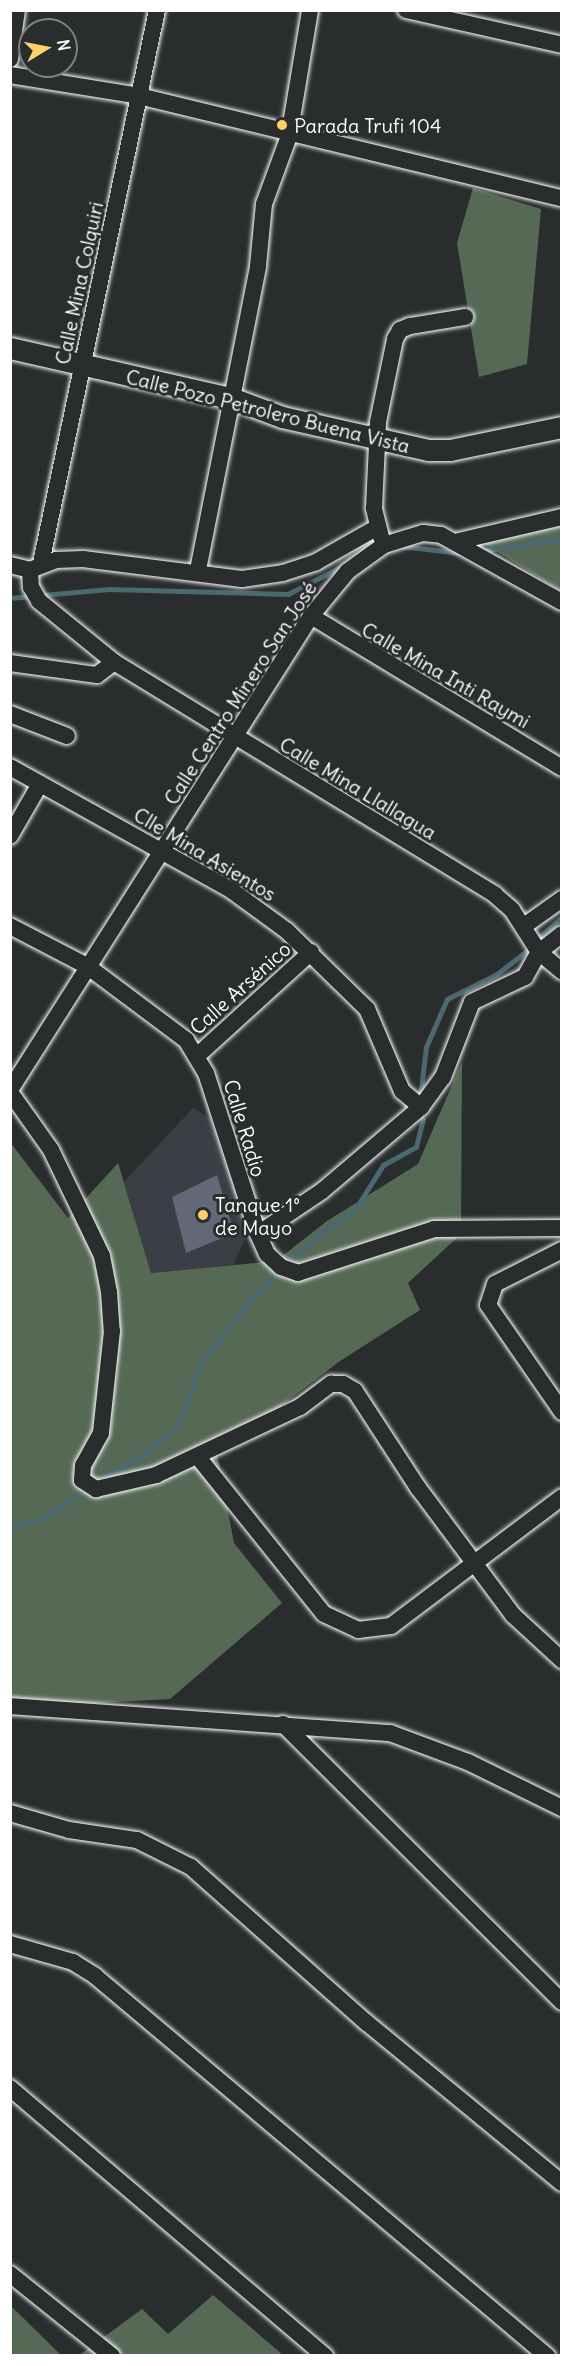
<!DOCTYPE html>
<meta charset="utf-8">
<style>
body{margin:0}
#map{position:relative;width:572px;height:2366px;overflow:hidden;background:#2a2d2e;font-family:Delius,sans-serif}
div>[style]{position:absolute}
.built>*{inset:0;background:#3b3e44}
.green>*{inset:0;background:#556954}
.stream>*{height:5px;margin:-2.5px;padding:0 2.5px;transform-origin:2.5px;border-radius:2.5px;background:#4c6870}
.building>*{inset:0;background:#646776}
.roads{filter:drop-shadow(0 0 2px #fff) drop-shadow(0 0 2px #fff)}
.minor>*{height:16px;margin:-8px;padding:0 8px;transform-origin:8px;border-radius:8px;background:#2a2d2e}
.tertiary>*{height:21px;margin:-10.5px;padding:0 10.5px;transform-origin:10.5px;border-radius:10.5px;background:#2a2d2e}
.dots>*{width:16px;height:16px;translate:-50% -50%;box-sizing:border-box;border:3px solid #2a2d2e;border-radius:50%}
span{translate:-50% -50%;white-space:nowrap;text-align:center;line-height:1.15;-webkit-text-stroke:6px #2a2d2e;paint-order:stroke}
.poi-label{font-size:20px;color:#fff}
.left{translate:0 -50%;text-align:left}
.street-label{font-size:20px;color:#fff}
.frame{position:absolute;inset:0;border:12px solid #fff;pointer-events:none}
.north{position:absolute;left:18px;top:18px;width:60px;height:60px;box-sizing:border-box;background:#2a2d2e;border:2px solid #7f8182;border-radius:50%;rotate:80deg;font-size:16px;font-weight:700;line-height:24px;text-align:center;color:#fff}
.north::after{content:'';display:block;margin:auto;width:21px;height:27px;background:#ffd166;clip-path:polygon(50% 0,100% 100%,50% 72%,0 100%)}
</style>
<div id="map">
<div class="built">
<div style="clip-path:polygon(193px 1108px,210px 1118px,222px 1144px,248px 1233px,233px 1265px,151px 1273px,124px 1182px)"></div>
</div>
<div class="green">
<div style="clip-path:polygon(473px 188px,541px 209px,527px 364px,479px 377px,457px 243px)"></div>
<div style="clip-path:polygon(561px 525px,561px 591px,483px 543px)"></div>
<div style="clip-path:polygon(462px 1062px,461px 1234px,408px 1283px,420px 1310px,340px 1361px,217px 1454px,234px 1543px,282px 1603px,170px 1699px,78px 1704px,11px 1698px,10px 1142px,68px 1218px,118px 1163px,151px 1273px,276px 1261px,327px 1221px,418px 1164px)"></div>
<div style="clip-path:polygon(213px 2295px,283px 2355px,78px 2356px,142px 2309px,168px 2334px)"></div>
<div style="clip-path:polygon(11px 2306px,61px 2355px,11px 2355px)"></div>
</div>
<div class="stream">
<div style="left:401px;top:546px;width:60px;rotate:6.7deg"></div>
<div style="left:479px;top:551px;width:84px;rotate:-8.2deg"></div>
<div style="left:10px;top:598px;width:99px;rotate:-5.2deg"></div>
<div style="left:109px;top:589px;width:179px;rotate:1.6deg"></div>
<div style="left:288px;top:594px;width:65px;rotate:-27.3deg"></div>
<div style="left:538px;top:938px;width:32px;rotate:-41deg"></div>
<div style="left:420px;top:1097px;width:50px;rotate:-83.2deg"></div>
<div style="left:426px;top:1047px;width:52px;rotate:-66.4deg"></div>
<div style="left:447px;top:999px;width:56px;rotate:-26.6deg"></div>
<div style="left:497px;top:974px;width:37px;rotate:-38deg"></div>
<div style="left:96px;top:1482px;width:56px;rotate:-29.7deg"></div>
<div style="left:145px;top:1454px;width:43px;rotate:-40.3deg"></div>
<div style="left:178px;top:1426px;width:66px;rotate:-69.6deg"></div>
<div style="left:201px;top:1364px;width:83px;rotate:-52.3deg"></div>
<div style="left:252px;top:1298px;width:93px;rotate:-43.7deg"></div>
<div style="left:319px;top:1234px;width:42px;rotate:-33.3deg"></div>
<div style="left:354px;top:1211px;width:54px;rotate:-57.8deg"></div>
<div style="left:383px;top:1165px;width:38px;rotate:-29deg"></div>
<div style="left:416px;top:1147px;width:29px;rotate:-76deg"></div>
<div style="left:10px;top:1526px;width:33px;rotate:-12deg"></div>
<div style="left:42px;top:1519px;width:56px;rotate:-33.4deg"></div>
</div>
<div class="building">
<div style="clip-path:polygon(217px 1175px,234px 1233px,186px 1253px,172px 1197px)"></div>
</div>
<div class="roads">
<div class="minor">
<div style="left:406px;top:10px;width:160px;rotate:12.6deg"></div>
<div style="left:10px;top:59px;width:49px;rotate:-81.9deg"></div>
<div style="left:10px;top:75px;width:131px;rotate:9.2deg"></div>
<div style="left:139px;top:96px;width:435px;rotate:13.6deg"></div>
<div style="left:381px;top:537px;width:30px;rotate:-104deg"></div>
<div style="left:374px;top:508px;width:86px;rotate:-87.3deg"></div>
<div style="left:378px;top:422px;width:85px;rotate:-78.4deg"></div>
<div style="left:395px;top:339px;width:10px;rotate:-61deg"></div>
<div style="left:400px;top:330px;width:11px;rotate:-22deg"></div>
<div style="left:410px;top:326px;width:56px;rotate:-9.3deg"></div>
<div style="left:459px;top:541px;width:106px;rotate:-13.1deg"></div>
<div style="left:41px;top:563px;width:565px;rotate:-78.15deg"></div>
<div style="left:10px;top:565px;width:21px;rotate:14deg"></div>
<div style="left:30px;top:570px;width:28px;rotate:-21deg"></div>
<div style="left:56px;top:560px;width:27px;rotate:-2deg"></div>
<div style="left:83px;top:559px;width:160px;rotate:7.2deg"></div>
<div style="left:242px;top:579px;width:41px;rotate:-8.3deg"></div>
<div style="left:283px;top:573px;width:35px;rotate:-18deg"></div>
<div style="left:316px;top:562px;width:69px;rotate:-29.5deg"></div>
<div style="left:30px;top:570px;width:17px;rotate:87deg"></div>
<div style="left:31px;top:587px;width:16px;rotate:60deg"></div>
<div style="left:39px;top:601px;width:97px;rotate:39.1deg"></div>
<div style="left:114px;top:662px;width:447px;rotate:31.4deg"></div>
<div style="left:495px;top:895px;width:23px;rotate:41deg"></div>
<div style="left:512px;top:910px;width:50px;rotate:57.3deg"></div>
<div style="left:539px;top:952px;width:30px;rotate:40deg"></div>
<div style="left:198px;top:570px;width:310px;rotate:-78.8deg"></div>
<div style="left:258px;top:266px;width:62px;rotate:-84.5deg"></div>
<div style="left:264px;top:204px;width:72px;rotate:-69.8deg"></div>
<div style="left:289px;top:136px;width:128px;rotate:-80.5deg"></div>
<div style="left:311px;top:616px;width:293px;rotate:31.2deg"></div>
<div style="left:10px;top:663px;width:88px;rotate:7.9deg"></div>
<div style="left:97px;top:675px;width:21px;rotate:-37deg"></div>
<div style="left:10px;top:714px;width:61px;rotate:21.1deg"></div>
<div style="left:10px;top:767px;width:253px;rotate:29.1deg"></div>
<div style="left:231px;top:890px;width:69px;rotate:36.2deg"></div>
<div style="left:287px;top:931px;width:112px;rotate:44.3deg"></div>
<div style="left:367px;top:1009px;width:89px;rotate:66.9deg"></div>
<div style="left:402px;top:1091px;width:25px;rotate:40deg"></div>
<div style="left:421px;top:1107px;width:37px;rotate:-54deg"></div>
<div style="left:443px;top:1077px;width:80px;rotate:-68.9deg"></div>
<div style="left:472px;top:1002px;width:59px;rotate:-25.3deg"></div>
<div style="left:525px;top:977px;width:29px;rotate:-61deg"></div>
<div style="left:539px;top:952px;width:29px;rotate:-38deg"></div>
<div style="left:10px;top:836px;width:60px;rotate:-60deg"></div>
<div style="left:10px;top:926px;width:87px;rotate:27.5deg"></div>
<div style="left:87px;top:966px;width:124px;rotate:36.8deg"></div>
<div style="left:186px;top:1040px;width:39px;rotate:59deg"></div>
<div style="left:206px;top:1073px;width:169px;rotate:72.1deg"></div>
<div style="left:258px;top:1234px;width:77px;rotate:-33.9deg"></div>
<div style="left:322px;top:1191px;width:130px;rotate:-40.3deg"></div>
<div style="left:524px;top:926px;width:47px;rotate:-35.4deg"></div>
<div style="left:198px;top:1055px;width:153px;rotate:-42.3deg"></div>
<div style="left:10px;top:1090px;width:561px;rotate:-57.58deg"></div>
<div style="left:311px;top:616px;width:58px;rotate:-50.6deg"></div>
<div style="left:348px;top:571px;width:44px;rotate:-35.8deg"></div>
<div style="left:384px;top:545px;width:41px;rotate:-17.1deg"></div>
<div style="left:423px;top:533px;width:18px;rotate:6deg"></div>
<div style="left:441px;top:535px;width:138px;rotate:29deg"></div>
<div style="left:10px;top:1092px;width:71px;rotate:54.7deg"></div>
<div style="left:51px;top:1150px;width:118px;rotate:64.3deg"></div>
<div style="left:102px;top:1256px;width:37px;rotate:79deg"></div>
<div style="left:109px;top:1292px;width:39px;rotate:86deg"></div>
<div style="left:112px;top:1331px;width:103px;rotate:96.2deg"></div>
<div style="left:101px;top:1433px;width:37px;rotate:119deg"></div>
<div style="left:83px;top:1465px;width:15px;rotate:94deg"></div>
<div style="left:82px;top:1480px;width:17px;rotate:33deg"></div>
<div style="left:96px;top:1489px;width:62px;rotate:-13.1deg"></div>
<div style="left:156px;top:1475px;width:159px;rotate:-25.3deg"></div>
<div style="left:300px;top:1407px;width:39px;rotate:-37deg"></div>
<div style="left:331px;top:1384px;width:12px"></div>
<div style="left:343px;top:1384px;width:14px;rotate:30deg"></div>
<div style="left:355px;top:1391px;width:117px;rotate:56.9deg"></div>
<div style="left:419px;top:1489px;width:157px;rotate:53.3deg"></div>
<div style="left:513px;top:1615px;width:67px;rotate:42.6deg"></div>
<div style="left:258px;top:1234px;width:22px;rotate:66deg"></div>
<div style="left:267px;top:1254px;width:19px;rotate:43deg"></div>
<div style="left:281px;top:1267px;width:18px;rotate:19deg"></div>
<div style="left:298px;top:1273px;width:143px;rotate:-17.9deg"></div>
<div style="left:434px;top:1229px;width:128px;rotate:-0.4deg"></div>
<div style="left:562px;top:1250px;width:75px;rotate:153.1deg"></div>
<div style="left:495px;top:1284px;width:22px;rotate:108deg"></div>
<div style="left:488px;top:1305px;width:130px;rotate:55.3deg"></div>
<div style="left:198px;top:1457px;width:201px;rotate:51.3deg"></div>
<div style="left:324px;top:1614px;width:38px;rotate:25deg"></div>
<div style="left:358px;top:1630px;width:33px;rotate:-7deg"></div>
<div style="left:391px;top:1626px;width:214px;rotate:-37deg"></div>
<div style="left:10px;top:1706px;width:381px;rotate:4.1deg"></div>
<div style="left:390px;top:1733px;width:83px;rotate:20.4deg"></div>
<div style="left:468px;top:1762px;width:105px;rotate:26.1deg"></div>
<div style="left:283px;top:1724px;width:394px;rotate:44.9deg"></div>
<div style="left:10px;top:1813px;width:61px;rotate:16.1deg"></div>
<div style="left:69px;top:1830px;width:69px;rotate:8.4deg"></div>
<div style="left:137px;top:1840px;width:60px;rotate:26.6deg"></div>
<div style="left:191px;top:1867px;width:235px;rotate:41.6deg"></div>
<div style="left:367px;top:2023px;width:252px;rotate:39.4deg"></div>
<div style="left:10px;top:1944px;width:66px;rotate:15.9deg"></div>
<div style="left:73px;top:1962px;width:26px;rotate:32deg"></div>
<div style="left:95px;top:1976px;width:591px;rotate:40.05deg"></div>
<div style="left:10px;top:2088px;width:414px;rotate:40.4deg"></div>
<div style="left:10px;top:2274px;width:131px;rotate:38.8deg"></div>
</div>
<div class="tertiary">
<div style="left:10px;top:348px;width:230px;rotate:12.8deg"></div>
<div style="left:234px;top:399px;width:51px;rotate:20.6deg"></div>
<div style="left:282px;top:417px;width:150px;rotate:12.7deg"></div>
<div style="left:428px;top:450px;width:22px"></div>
<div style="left:450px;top:450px;width:114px;rotate:-11.6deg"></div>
</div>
</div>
<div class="dots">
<div style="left:282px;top:125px;background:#ffd166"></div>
<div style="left:203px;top:1215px;background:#ffd166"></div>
</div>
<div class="poi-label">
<span class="left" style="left:294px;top:125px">Parada Trufi 104</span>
<span class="left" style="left:215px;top:1216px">Tanque 1°<br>de Mayo</span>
</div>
<div class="street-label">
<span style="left:79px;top:283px;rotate:-78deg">Calle Mina Colquiri</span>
<span style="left:268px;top:411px;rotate:14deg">Calle Pozo Petrolero Buena Vista</span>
<span style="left:446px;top:675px;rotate:30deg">Calle Mina Inti Raymi</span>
<span style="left:240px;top:693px;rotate:-57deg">Calle Centro Minero San José</span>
<span style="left:358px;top:788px;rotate:31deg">Calle Mina Llallagua</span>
<span style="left:205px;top:854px;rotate:31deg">Clle Mina Asientos</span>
<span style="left:240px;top:988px;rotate:-42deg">Calle Arsénico</span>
<span style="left:245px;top:1128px;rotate:73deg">Calle Radio</span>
</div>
<div class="frame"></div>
<div class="north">N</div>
</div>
